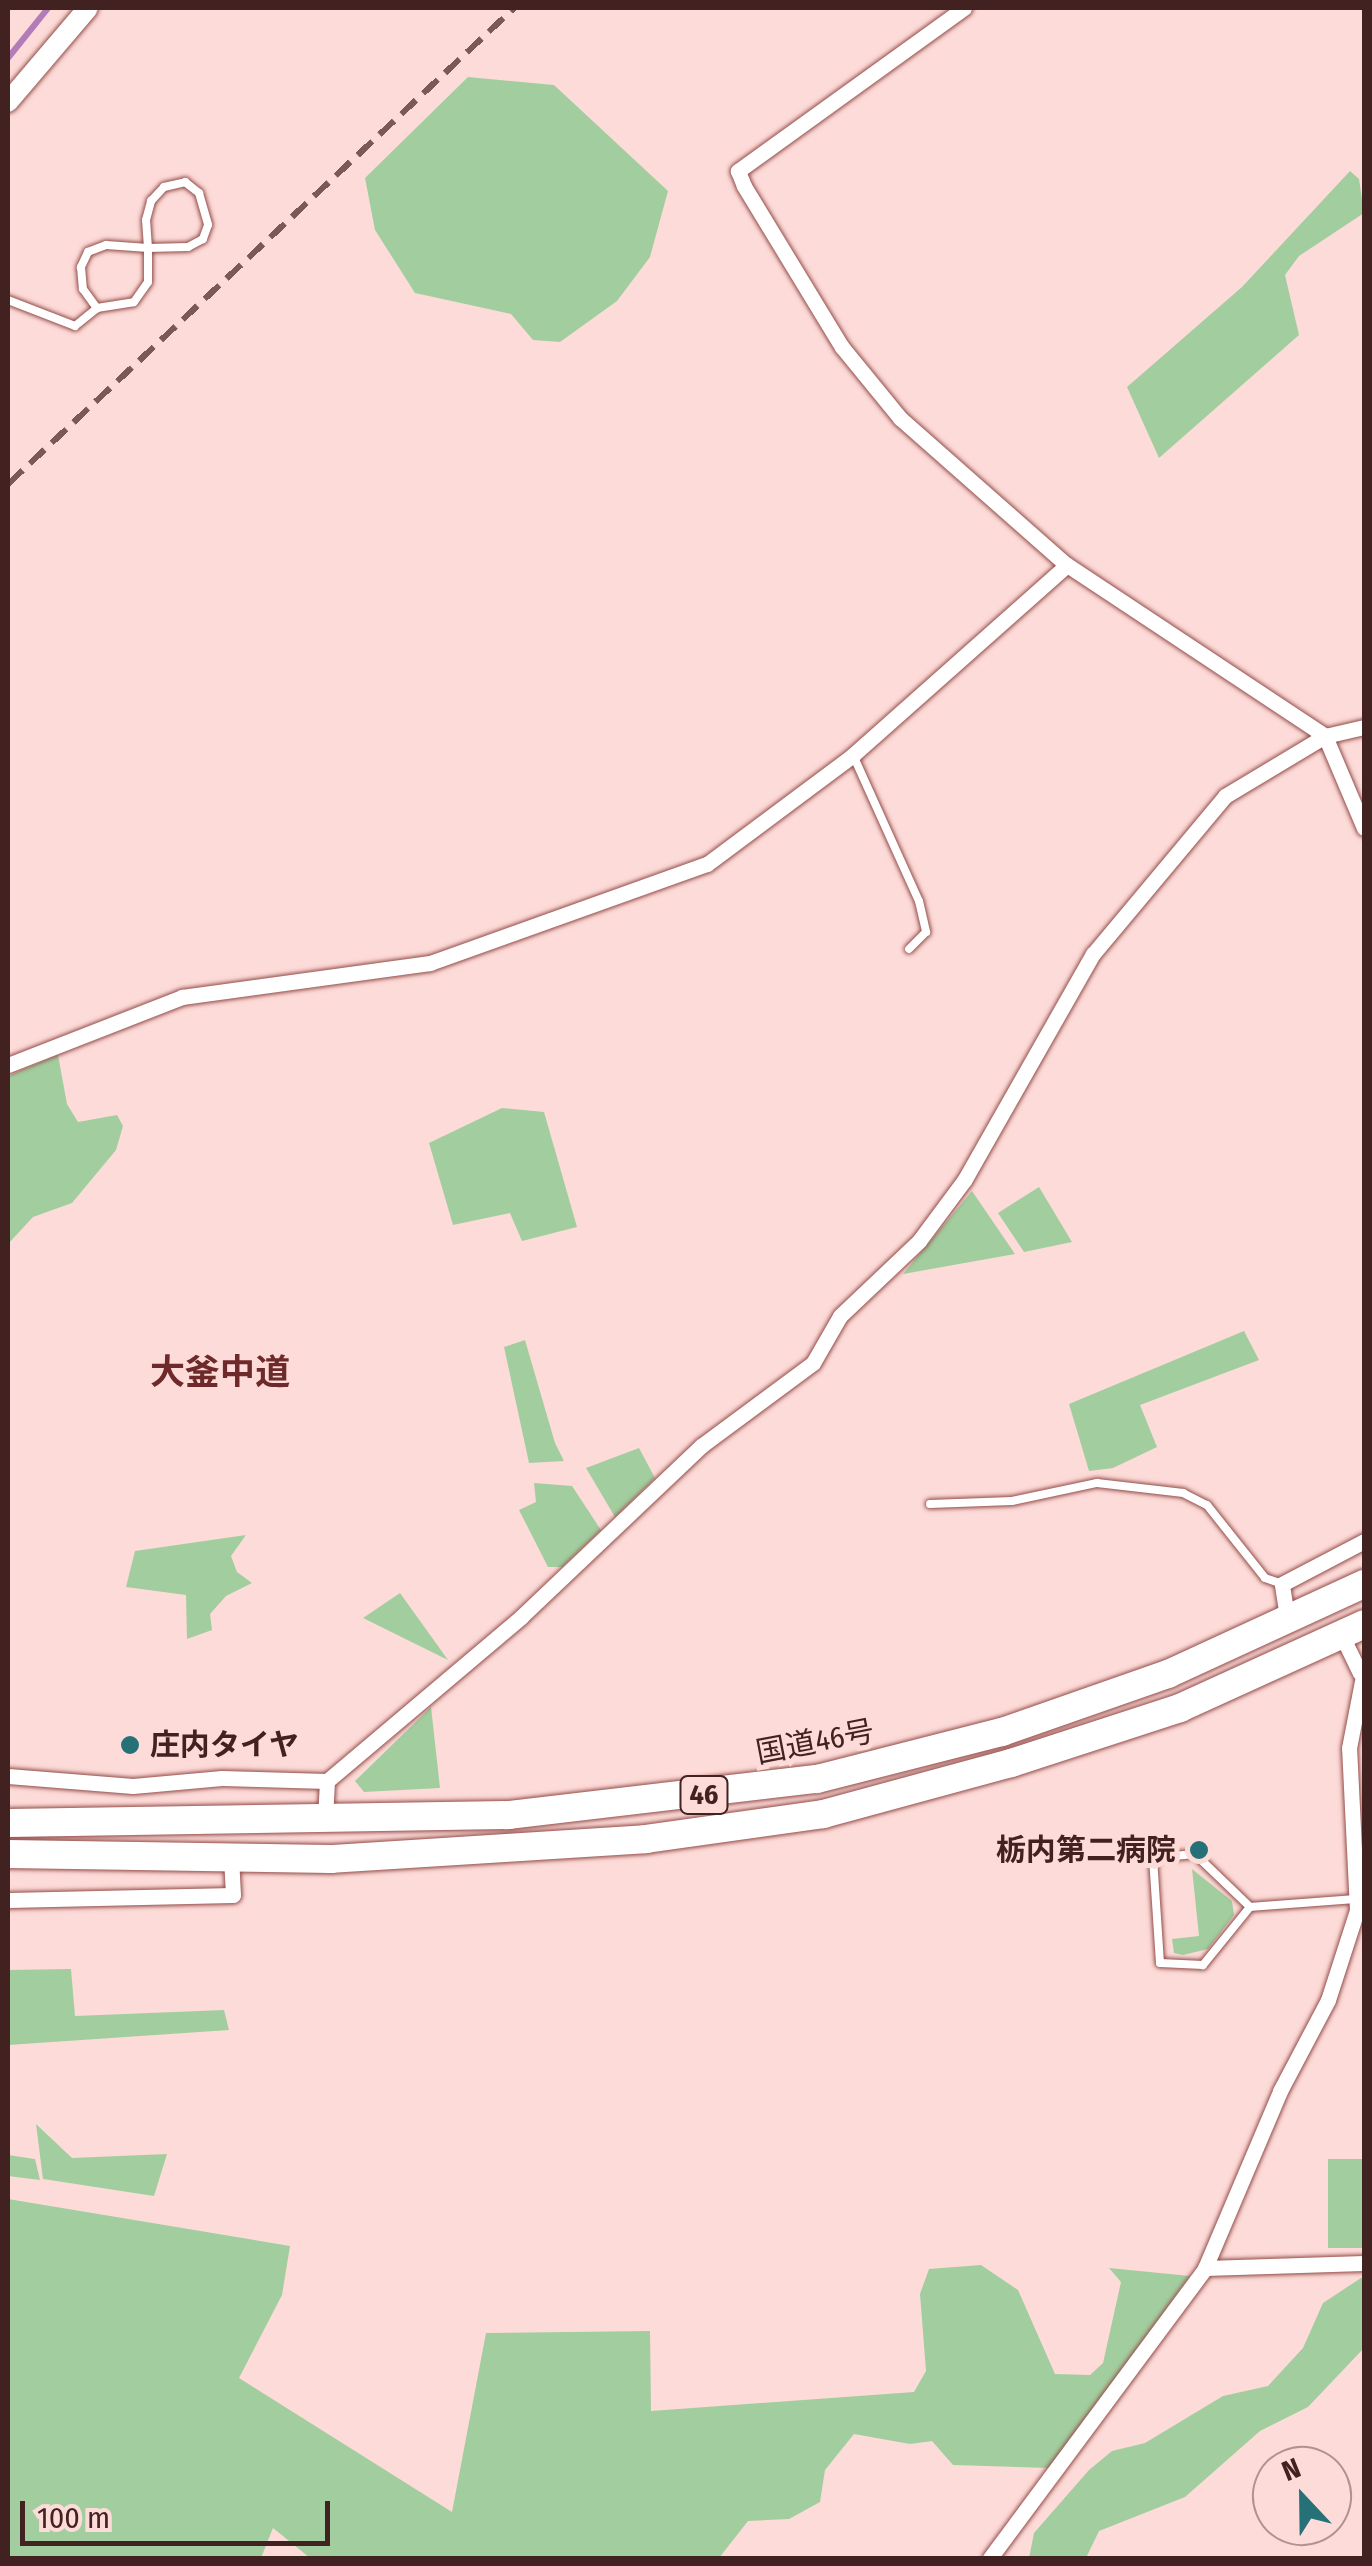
<!DOCTYPE html>
<meta charset="utf-8">
<style>
body{margin:0}
#map{position:relative;width:1372px;height:2566px;overflow:hidden;background:#fddbd8;font-family:"Fira Sans Condensed","Noto Sans JP",sans-serif}
div>[style]{position:absolute}
.green>*{inset:0;background:#a2ce9f;transform-origin:0 0}
.stream>*{height:6px;margin:-3px;padding:0 3px;transform-origin:3px;border-radius:3px;background:#b17cb7}
.roads{filter:drop-shadow(0 0 2px #934c49) drop-shadow(0 0 2px #934c49)}
.service>*{height:8px;margin:-4px;padding:0 4px;transform-origin:4px;border-radius:4px;background:#fff}
.minor>*{height:15px;margin:-7.5px;padding:0 7.5px;transform-origin:7.5px;border-radius:7.5px;background:#fff}
.tertiary>*{height:20px;margin:-10px;padding:0 10px;transform-origin:10px;border-radius:10px;background:#fff}
.trunk>*{height:28px;margin:-14px;padding:0 14px;transform-origin:14px;border-radius:14px;background:#fff}
.rail>*{height:6px;margin-top:-3px;transform-origin:0;background:repeating-linear-gradient(90deg,#7a5957 0 20px,transparent 0 30px)}
.dots>*{width:28px;height:28px;translate:-50% -50%;box-sizing:border-box;border:5px solid #fddbd8;border-radius:50%}
span{translate:-50% -50%;white-space:nowrap;text-align:center;line-height:1.15;-webkit-text-stroke:10px #fddbd8;paint-order:stroke}
.shield-label span{padding:2px 8px;background:#fddbd8;border:2px solid;border-radius:8px;-webkit-text-stroke-width:0}
.shield-label{font-size:28px;color:#422221;font-weight:700}
.street-label{font-size:30px;color:#422221}
.poi-label{font-size:30px;color:#422221;font-weight:700}
.left{translate:0 -50%;text-align:left}
.right{translate:-100% -50%;text-align:right}
.quarter-label{font-size:35px;color:#6e2a2a;font-weight:700}
.frame{position:absolute;inset:0;border:10px solid #422221;pointer-events:none}
.north{position:absolute;left:1252px;top:2446px;width:100px;height:100px;box-sizing:border-box;background:#fddbd8;border:2px solid #b2918f;border-radius:50%;rotate:338deg;font-size:28px;font-weight:700;line-height:40px;text-align:center;color:#422221}
.north::after{content:'';display:block;margin:auto;width:35px;height:45px;background:#267177;clip-path:polygon(50% 0,100% 100%,50% 72%,0 100%)}
.scale{position:absolute;left:20px;top:2501px;width:310px;height:45px;box-sizing:border-box;border:5px solid #422221;border-top:0;padding-left:12px;font-size:30px;line-height:35px;white-space:nowrap;color:#422221;-webkit-text-stroke:8px #fddbd8;paint-order:stroke}
</style>
<div id="map">
<div class="green">
<div style="clip-path:polygon(468px 77px,554px 85px,668px 191px,650px 257px,617px 301px,560px 342px,533px 340px,511px 314px,415px 293px,375px 230px,365px 178px)"></div>
<div style="clip-path:polygon(1350px 171px,1359px 179px,1364px 213px,1299px 256px,1285px 275px,1299px 335px,1159px 458px,1127px 387px,1242px 287px)"></div>
<div style="clip-path:polygon(58px 1055px,67px 1104px,78px 1122px,117px 1115px,123px 1126px,116px 1150px,72px 1203px,33px 1217px,8px 1244px,8px 1076px)"></div>
<div style="clip-path:polygon(502px 1108px,544px 1112px,577px 1227px,522px 1241px,510px 1213px,453px 1225px,429px 1143px)"></div>
<div style="clip-path:polygon(1039px 1187px,1072px 1242px,1024px 1252px,998px 1213px)"></div>
<div style="clip-path:polygon(972px 1191px,1015px 1254px,903px 1274px)"></div>
<div style="clip-path:polygon(1244px 1331px,1259px 1360px,1140px 1405px,1157px 1447px,1113px 1468px,1089px 1471px,1069px 1404px)"></div>
<div style="clip-path:polygon(525px 1340px,555px 1443px,564px 1461px,529px 1463px,504px 1347px)"></div>
<div style="clip-path:polygon(639px 1448px,655px 1478px,615px 1517px,586px 1468px)"></div>
<div style="clip-path:polygon(534px 1483px,572px 1486px,601px 1530px,562px 1567px,548px 1567px,519px 1510px,536px 1502px)"></div>
<div style="clip-path:polygon(246px 1535px,231px 1556px,237px 1572px,252px 1583px,226px 1596px,210px 1614px,212px 1630px,187px 1639px,186px 1595px,126px 1587px,135px 1551px)"></div>
<div style="clip-path:polygon(400px 1593px,448px 1660px,363px 1618px)"></div>
<div style="clip-path:polygon(431px 1707px,440px 1788px,364px 1792px,355px 1781px)"></div>
<div style="clip-path:polygon(1192px 1869px,1232px 1901px,1234px 1915px,1208px 1949px,1183px 1955px,1174px 1953px,1172px 1939px,1199px 1936px)"></div>
<div style="clip-path:polygon(71px 1969px,75px 2016px,224px 2010px,229px 2030px,8px 2045px,8px 1970px)"></div>
<div style="clip-path:polygon(36px 2124px,72px 2158px,167px 2154px,154px 2196px,43px 2179px)"></div>
<div style="clip-path:polygon(8px 2155px,35px 2159px,40px 2180px,8px 2176px)"></div>
<div style="left:1364px;top:2159px;width:89px;height:36px;rotate:90deg"></div>
<div style="clip-path:polygon(8px 2199px,290px 2246px,282px 2295px,239px 2378px,452px 2512px,486px 2333px,650px 2331px,651px 2411px,914px 2392px,926px 2371px,920px 2294px,929px 2269px,981px 2265px,1018px 2290px,1055px 2374px,1090px 2375px,1103px 2363px,1121px 2282px,1109px 2268px,1190px 2276px,1049px 2468px,953px 2465px,932px 2441px,910px 2444px,854px 2434px,825px 2470px,820px 2502px,789px 2519px,748px 2521px,719px 2558px,310px 2558px,273px 2528px,261px 2558px,8px 2558px)"></div>
<div style="clip-path:polygon(1364px 2276px,1364px 2348px,1308px 2407px,1260px 2431px,1185px 2497px,1099px 2531px,1086px 2558px,1029px 2558px,1034px 2533px,1089px 2470px,1112px 2451px,1145px 2443px,1223px 2396px,1268px 2386px,1303px 2348px,1323px 2303px)"></div>
</div>
<div class="stream">
<div style="left:8px;top:58px;width:64px;rotate:-51.3deg"></div>
</div>
<div class="roads">
<div class="service">
<div style="left:8px;top:300px;width:72px;rotate:21.2deg"></div>
<div style="left:75px;top:326px;width:28px;rotate:-39deg"></div>
<div style="left:97px;top:308px;width:37px;rotate:-9deg"></div>
<div style="left:134px;top:302px;width:24px;rotate:-55deg"></div>
<div style="left:148px;top:282px;width:34px;rotate:-90deg"></div>
<div style="left:148px;top:248px;width:28px;rotate:-94deg"></div>
<div style="left:146px;top:220px;width:20px;rotate:-75deg"></div>
<div style="left:151px;top:201px;width:19px;rotate:-47deg"></div>
<div style="left:164px;top:187px;width:22px;rotate:-13deg"></div>
<div style="left:185px;top:182px;width:18px;rotate:38deg"></div>
<div style="left:199px;top:193px;width:33px;rotate:74deg"></div>
<div style="left:208px;top:225px;width:15px;rotate:110deg"></div>
<div style="left:203px;top:239px;width:17px;rotate:152deg"></div>
<div style="left:188px;top:247px;width:40px;rotate:178.6deg"></div>
<div style="left:148px;top:248px;width:42px;rotate:-175.9deg"></div>
<div style="left:106px;top:245px;width:19px;rotate:159deg"></div>
<div style="left:88px;top:252px;width:17px;rotate:115deg"></div>
<div style="left:81px;top:267px;width:22px;rotate:85deg"></div>
<div style="left:83px;top:289px;width:24px;rotate:54deg"></div>
<div style="left:853px;top:755px;width:160px;rotate:65.7deg"></div>
<div style="left:919px;top:901px;width:32px;rotate:77deg"></div>
<div style="left:926px;top:932px;width:24px;rotate:135deg"></div>
<div style="left:930px;top:1504px;width:82px;rotate:-2.1deg"></div>
<div style="left:1012px;top:1501px;width:87px;rotate:-12deg"></div>
<div style="left:1097px;top:1483px;width:87px;rotate:6.6deg"></div>
<div style="left:1183px;top:1493px;width:27px;rotate:27deg"></div>
<div style="left:1207px;top:1505px;width:93px;rotate:51.5deg"></div>
<div style="left:1265px;top:1578px;width:18px;rotate:19deg"></div>
<div style="left:1195px;top:1854px;width:76px;rotate:43.9deg"></div>
<div style="left:1250px;top:1907px;width:75px;rotate:129deg"></div>
<div style="left:1203px;top:1965px;width:43px;rotate:-177.3deg"></div>
<div style="left:1160px;top:1963px;width:105px;rotate:-93.8deg"></div>
<div style="left:1153px;top:1858px;width:42px;rotate:-5.4deg"></div>
<div style="left:1250px;top:1907px;width:105px;rotate:-4.4deg"></div>
</div>
<div class="minor">
<div style="left:964px;top:8px;width:279px;rotate:144.2deg"></div>
<div style="left:738px;top:171px;width:16px;rotate:68deg"></div>
<div style="left:744px;top:186px;width:188px;rotate:58.7deg"></div>
<div style="left:842px;top:347px;width:92px;rotate:50.8deg"></div>
<div style="left:900px;top:418px;width:222px;rotate:41.4deg"></div>
<div style="left:1067px;top:565px;width:310px;rotate:33.5deg"></div>
<div style="left:1325px;top:736px;width:100px;rotate:67deg"></div>
<div style="left:8px;top:1065px;width:187px;rotate:-21.3deg"></div>
<div style="left:182px;top:997px;width:250px;rotate:-7.8deg"></div>
<div style="left:430px;top:963px;width:294px;rotate:-19.7deg"></div>
<div style="left:707px;top:864px;width:182px;rotate:-36.7deg"></div>
<div style="left:853px;top:755px;width:286px;rotate:-41.6deg"></div>
<div style="left:1288px;top:1623px;width:39px;rotate:-99deg"></div>
<div style="left:1282px;top:1584px;width:93px;rotate:-27.7deg"></div>
<div style="left:1342px;top:1636px;width:41px;rotate:64.1deg"></div>
<div style="left:8px;top:1776px;width:125px;rotate:4.6deg"></div>
<div style="left:133px;top:1786px;width:89px;rotate:-5.1deg"></div>
<div style="left:222px;top:1778px;width:105px;rotate:1.6deg"></div>
<div style="left:325px;top:1819px;width:38px;rotate:-87deg"></div>
<div style="left:327px;top:1781px;width:255px;rotate:-40.2deg"></div>
<div style="left:522px;top:1616px;width:247px;rotate:-43.5deg"></div>
<div style="left:701px;top:1446px;width:139px;rotate:-36.5deg"></div>
<div style="left:813px;top:1363px;width:54px;rotate:-60.1deg"></div>
<div style="left:840px;top:1316px;width:109px;rotate:-43.5deg"></div>
<div style="left:919px;top:1241px;width:77px;rotate:-53.4deg"></div>
<div style="left:965px;top:1179px;width:259px;rotate:-60.4deg"></div>
<div style="left:1093px;top:954px;width:206px;rotate:-50.1deg"></div>
<div style="left:1225px;top:796px;width:117px;rotate:-31deg"></div>
<div style="left:1325px;top:736px;width:40px;rotate:-13deg"></div>
<div style="left:8px;top:1900px;width:225px;rotate:-1.3deg"></div>
<div style="left:233px;top:1895px;width:37px;rotate:-93deg"></div>
<div style="left:1205px;top:2268px;width:159px;rotate:-1.8deg"></div>
<div style="left:990px;top:2558px;width:361px;rotate:-53.4deg"></div>
<div style="left:1205px;top:2268px;width:192px;rotate:-67deg"></div>
<div style="left:1280px;top:2091px;width:103px;rotate:-62.2deg"></div>
<div style="left:1328px;top:2000px;width:95px;rotate:-72.1deg"></div>
<div style="left:1357px;top:1910px;width:162px;rotate:-92.8deg"></div>
<div style="left:1349px;top:1748px;width:78px;rotate:-79deg"></div>
</div>
<div class="tertiary">
<div style="left:8px;top:102px;width:123px;rotate:-49.6deg"></div>
</div>
<div class="trunk">
<div style="left:8px;top:1823px;width:501px;rotate:-0.91deg"></div>
<div style="left:509px;top:1815px;width:310px;rotate:-6.7deg"></div>
<div style="left:817px;top:1779px;width:191px;rotate:-14.3deg"></div>
<div style="left:1002px;top:1732px;width:176px;rotate:-19.3deg"></div>
<div style="left:1168px;top:1674px;width:216px;rotate:-24.7deg"></div>
<div style="left:8px;top:1854px;width:323px;rotate:0.9deg"></div>
<div style="left:331px;top:1859px;width:316px;rotate:-3.6deg"></div>
<div style="left:646px;top:1839px;width:179px;rotate:-8deg"></div>
<div style="left:823px;top:1814px;width:195px;rotate:-15.2deg"></div>
<div style="left:1011px;top:1763px;width:178px;rotate:-18deg"></div>
<div style="left:1180px;top:1708px;width:202px;rotate:-24.5deg"></div>
</div>
</div>
<div class="rail">
<div style="left:8px;top:484px;width:695px;rotate:-43.25deg"></div>
</div>
<div class="dots">
<div style="left:130px;top:1745px;background:#267177"></div>
<div style="left:1199px;top:1850px;background:#267177"></div>
</div>
<div class="shield-label">
<span style="left:704px;top:1795px">46</span>
</div>
<div class="street-label">
<span style="left:815px;top:1742px;rotate:-11deg">国道46号</span>
</div>
<div class="poi-label">
<span class="left" style="left:150px;top:1745px">庄内タイヤ</span>
<span class="right" style="left:1176px;top:1850px">栃内第二病院</span>
</div>
<div class="quarter-label">
<span style="left:220px;top:1372px">大釜中道</span>
</div>
<div class="frame"></div>
<div class="north">N</div>
<div class="scale">100 m</div>
</div>
